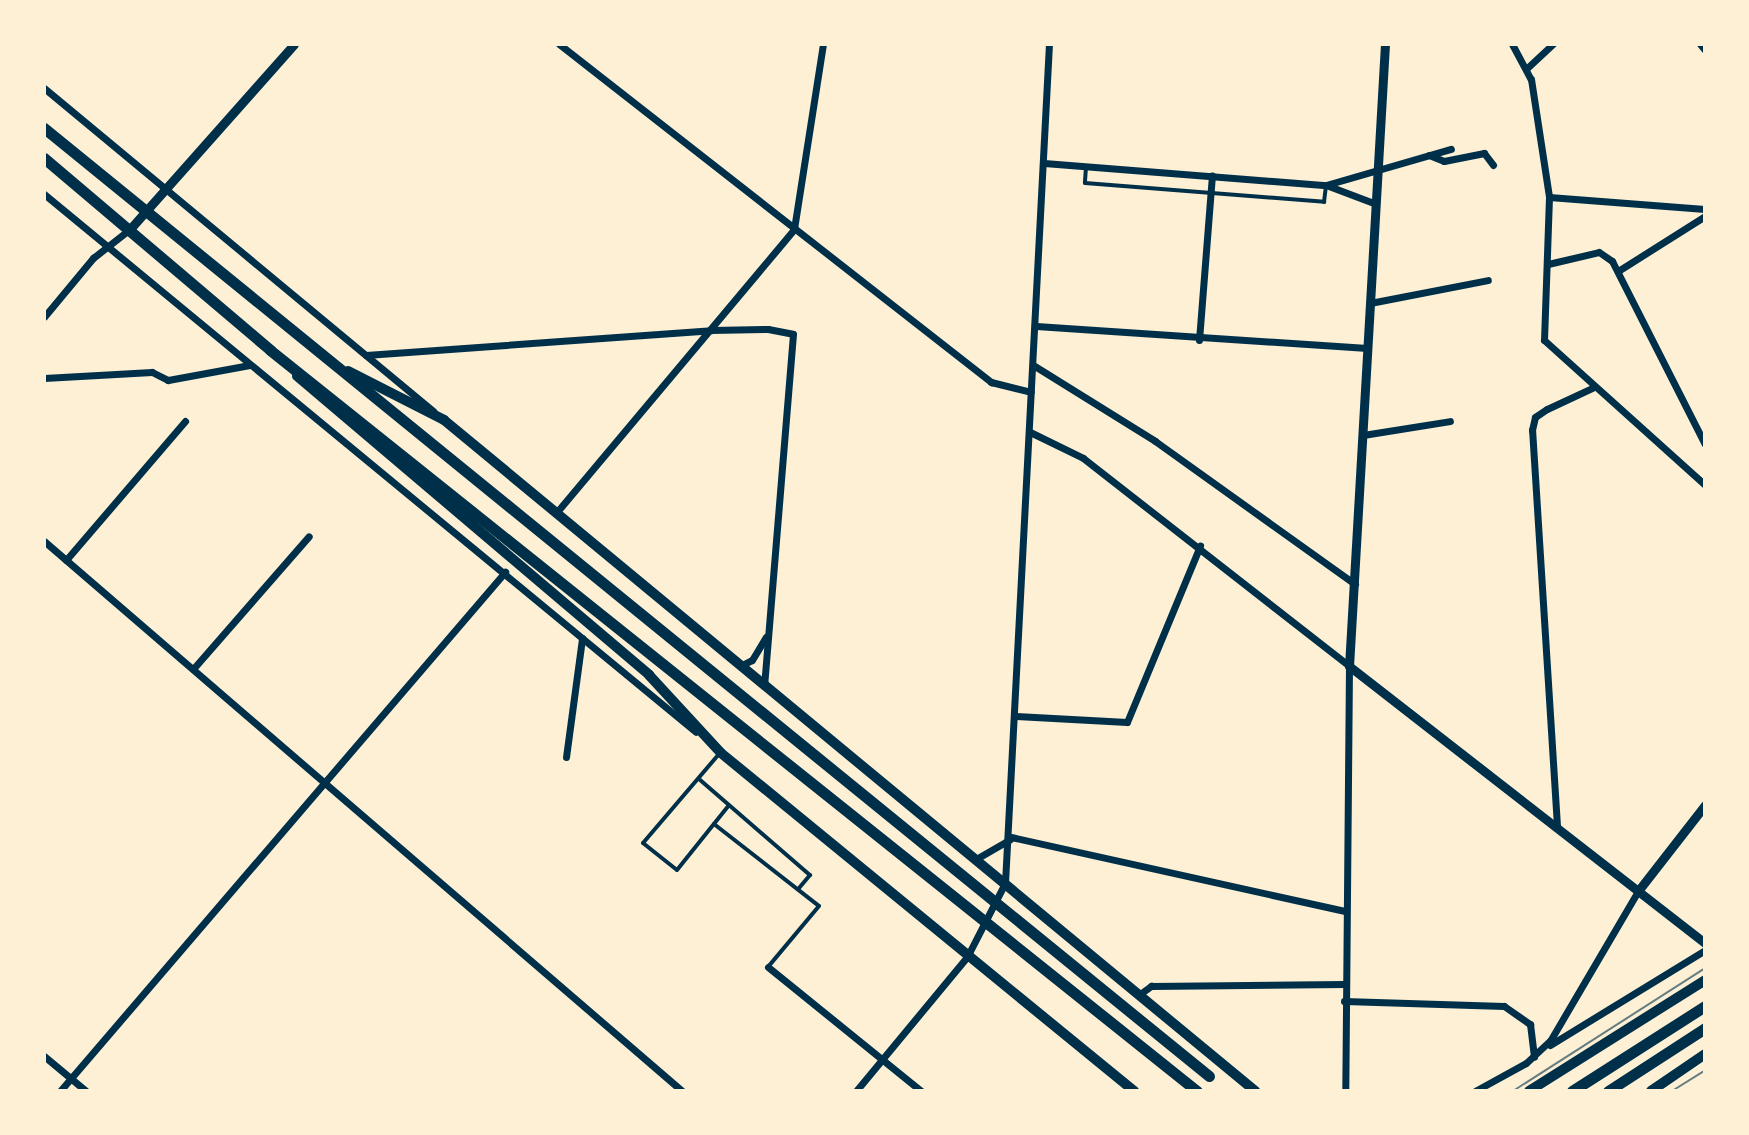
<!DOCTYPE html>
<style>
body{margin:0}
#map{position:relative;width:1749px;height:1135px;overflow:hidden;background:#fdf0d5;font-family:"Sofia Sans Condensed",sans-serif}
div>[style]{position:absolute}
.service>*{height:4px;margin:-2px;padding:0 2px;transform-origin:2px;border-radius:2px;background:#003049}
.minor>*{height:7px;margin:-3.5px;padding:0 3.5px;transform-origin:3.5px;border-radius:3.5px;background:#003049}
.tertiary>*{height:9px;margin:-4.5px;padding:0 4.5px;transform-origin:4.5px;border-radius:4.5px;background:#003049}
.secondary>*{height:10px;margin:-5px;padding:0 5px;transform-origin:5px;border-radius:5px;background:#003049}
.primary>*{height:11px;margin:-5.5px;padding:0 5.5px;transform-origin:5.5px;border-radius:5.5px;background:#003049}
.tram>*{height:2px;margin:-1px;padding:0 1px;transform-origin:1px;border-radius:1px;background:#657d81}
span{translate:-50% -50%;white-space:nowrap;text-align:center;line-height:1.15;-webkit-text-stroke:8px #fdf0d5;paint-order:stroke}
.frame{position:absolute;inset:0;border:46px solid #fdf0d5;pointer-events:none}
</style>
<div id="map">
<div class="service">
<div style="left:1086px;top:167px;width:16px;rotate:94deg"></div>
<div style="left:1085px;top:183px;width:240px;rotate:4.5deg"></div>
<div style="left:1324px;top:202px;width:17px;rotate:-83deg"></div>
<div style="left:719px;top:754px;width:117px;rotate:130.5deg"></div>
<div style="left:643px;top:843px;width:43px;rotate:38.5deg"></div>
<div style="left:677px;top:870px;width:83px;rotate:-51.3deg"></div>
<div style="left:699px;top:779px;width:147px;rotate:40.9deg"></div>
<div style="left:810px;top:875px;width:17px;rotate:130deg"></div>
<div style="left:714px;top:824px;width:133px;rotate:38deg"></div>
<div style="left:819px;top:906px;width:80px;rotate:129.9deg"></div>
</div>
<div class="minor">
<div style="left:559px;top:44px;width:549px;rotate:38.04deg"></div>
<div style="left:991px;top:382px;width:41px;rotate:14deg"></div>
<div style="left:1512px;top:44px;width:40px;rotate:62deg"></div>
<div style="left:1531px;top:79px;width:119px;rotate:81.3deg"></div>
<div style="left:1549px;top:197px;width:143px;rotate:92deg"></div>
<div style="left:1544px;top:340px;width:217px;rotate:42deg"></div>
<div style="left:1700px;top:44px;width:8px;rotate:50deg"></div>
<div style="left:1526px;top:69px;width:37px;rotate:-43deg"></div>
<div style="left:44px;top:88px;width:506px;rotate:39.7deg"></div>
<div style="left:1429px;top:155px;width:16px;rotate:22deg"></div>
<div style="left:1444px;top:161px;width:41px;rotate:-11.3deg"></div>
<div style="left:1484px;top:153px;width:15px;rotate:53deg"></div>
<div style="left:1044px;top:163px;width:283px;rotate:4.5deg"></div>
<div style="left:1326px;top:185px;width:53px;rotate:20.8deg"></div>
<div style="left:1326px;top:185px;width:130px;rotate:-16.1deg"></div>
<div style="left:44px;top:194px;width:845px;rotate:39.53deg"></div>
<div style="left:1549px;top:197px;width:156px;rotate:4.4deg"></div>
<div style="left:1548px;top:264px;width:52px;rotate:-13.2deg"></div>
<div style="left:1599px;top:252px;width:16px;rotate:35deg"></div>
<div style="left:1612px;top:261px;width:205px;rotate:63.1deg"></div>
<div style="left:1618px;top:271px;width:103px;rotate:-32.3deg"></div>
<div style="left:1370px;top:303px;width:120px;rotate:-11deg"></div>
<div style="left:44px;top:317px;width:77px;rotate:-50.3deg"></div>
<div style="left:93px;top:258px;width:47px;rotate:-38.1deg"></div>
<div style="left:1036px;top:326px;width:332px;rotate:3.8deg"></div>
<div style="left:1199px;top:340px;width:165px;rotate:-85.5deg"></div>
<div style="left:366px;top:355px;width:346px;rotate:-4.1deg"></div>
<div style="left:711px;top:330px;width:57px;rotate:-1deg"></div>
<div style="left:768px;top:329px;width:25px;rotate:11deg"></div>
<div style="left:793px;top:334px;width:352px;rotate:94.7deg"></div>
<div style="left:1033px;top:365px;width:144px;rotate:31.9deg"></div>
<div style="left:1155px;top:441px;width:246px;rotate:35.6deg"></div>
<div style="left:44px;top:378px;width:108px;rotate:-3.2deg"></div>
<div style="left:152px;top:372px;width:18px;rotate:27deg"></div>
<div style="left:168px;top:380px;width:83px;rotate:-10.4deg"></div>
<div style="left:1030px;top:432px;width:59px;rotate:26.1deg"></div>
<div style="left:1083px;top:458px;width:338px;rotate:38deg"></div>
<div style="left:1349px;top:666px;width:425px;rotate:90.5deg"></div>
<div style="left:1363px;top:435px;width:88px;rotate:-9.1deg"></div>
<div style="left:556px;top:513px;width:371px;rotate:-50deg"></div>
<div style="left:794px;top:229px;width:187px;rotate:-81.1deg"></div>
<div style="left:44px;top:541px;width:842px;rotate:40.76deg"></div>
<div style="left:66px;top:560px;width:183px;rotate:-49.4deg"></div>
<div style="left:740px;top:666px;width:13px;rotate:-27deg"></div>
<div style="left:752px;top:660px;width:27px;rotate:-59deg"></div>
<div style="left:193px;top:669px;width:176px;rotate:-48.9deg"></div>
<div style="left:1016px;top:716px;width:111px;rotate:3.1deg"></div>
<div style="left:1127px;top:722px;width:191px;rotate:-67.5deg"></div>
<div style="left:566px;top:757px;width:120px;rotate:-82.3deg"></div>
<div style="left:1557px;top:826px;width:397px;rotate:-93.6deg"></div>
<div style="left:1532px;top:430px;width:13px;rotate:-77deg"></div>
<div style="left:1535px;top:417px;width:14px;rotate:-34deg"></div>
<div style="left:1547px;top:409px;width:50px;rotate:-25deg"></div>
<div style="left:1011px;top:837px;width:342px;rotate:12.5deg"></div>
<div style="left:976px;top:859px;width:39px;rotate:-30deg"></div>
<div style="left:768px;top:967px;width:197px;rotate:39deg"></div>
<div style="left:1140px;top:994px;width:14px;rotate:-36deg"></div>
<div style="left:1151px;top:986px;width:193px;rotate:-0.6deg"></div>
<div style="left:1344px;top:1001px;width:160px;rotate:1.8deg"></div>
<div style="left:1504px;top:1006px;width:32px;rotate:35deg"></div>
<div style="left:1530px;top:1024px;width:33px;rotate:83deg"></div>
<div style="left:1550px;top:1045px;width:182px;rotate:-31.5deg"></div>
<div style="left:44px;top:1056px;width:55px;rotate:39.8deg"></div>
<div style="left:60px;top:1091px;width:684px;rotate:-49.39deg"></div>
<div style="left:856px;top:1091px;width:174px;rotate:-50.4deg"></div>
<div style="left:967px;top:957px;width:83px;rotate:-62.8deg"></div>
<div style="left:1005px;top:883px;width:840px;rotate:-87deg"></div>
<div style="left:1475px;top:1091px;width:58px;rotate:-28.8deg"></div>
<div style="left:1526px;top:1063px;width:33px;rotate:-43deg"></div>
<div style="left:1550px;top:1041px;width:174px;rotate:-59.6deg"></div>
</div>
<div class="tertiary">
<div style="left:1385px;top:44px;width:623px;rotate:93.31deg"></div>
<div style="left:1349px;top:666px;width:451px;rotate:37.9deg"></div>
<div style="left:130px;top:229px;width:247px;rotate:-48.4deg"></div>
<div style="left:1638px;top:891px;width:109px;rotate:-52.1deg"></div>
</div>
<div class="secondary">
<div style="left:348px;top:371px;width:108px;rotate:27deg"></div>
<div style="left:444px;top:420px;width:1053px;rotate:39.6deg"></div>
<div style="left:297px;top:376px;width:462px;rotate:40.3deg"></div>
<div style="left:649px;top:675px;width:106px;rotate:47.3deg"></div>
<div style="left:721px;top:753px;width:534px;rotate:39.3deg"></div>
<div style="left:1529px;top:1091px;width:208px;rotate:-32.2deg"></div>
<div style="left:1651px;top:1091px;width:65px;rotate:-34.4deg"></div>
</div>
<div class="primary">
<div style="left:44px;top:128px;width:1502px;rotate:39.14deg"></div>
<div style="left:44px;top:158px;width:297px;rotate:40.3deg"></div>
<div style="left:270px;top:350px;width:1187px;rotate:38.64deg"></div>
<div style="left:1572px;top:1091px;width:158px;rotate:-32.6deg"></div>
<div style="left:1608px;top:1091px;width:116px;rotate:-33deg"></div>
</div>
<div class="tram">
<div style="left:1513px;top:1091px;width:228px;rotate:-32.6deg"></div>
<div style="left:1672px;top:1091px;width:39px;rotate:-32deg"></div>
</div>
<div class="frame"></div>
</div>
